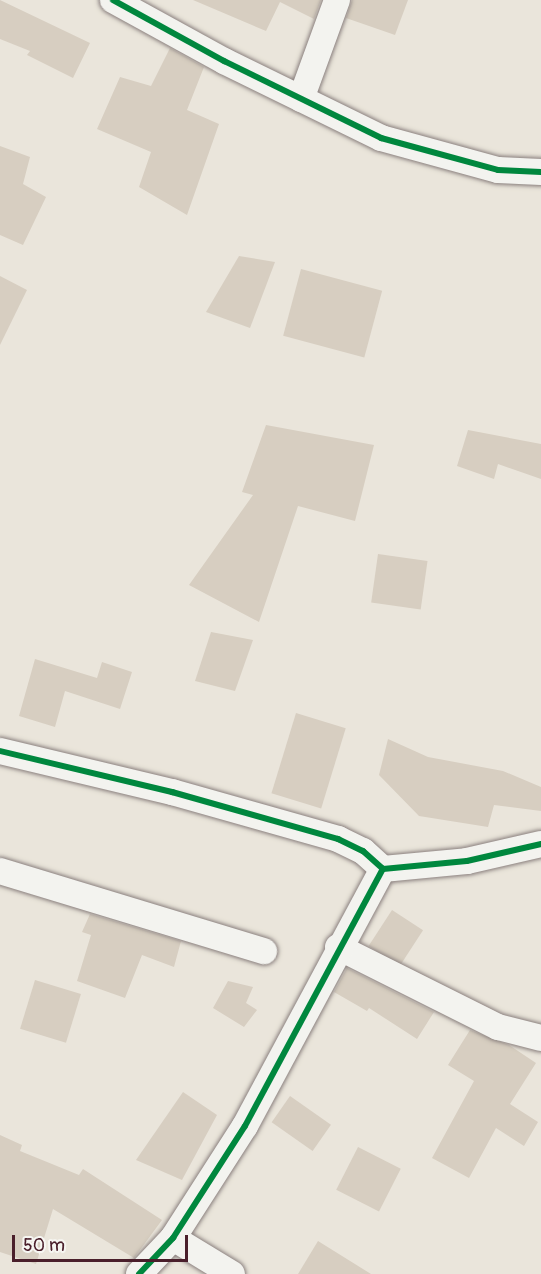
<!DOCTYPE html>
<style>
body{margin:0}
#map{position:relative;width:541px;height:1274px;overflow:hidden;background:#eae5db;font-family:Pangolin,sans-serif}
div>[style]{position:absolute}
.building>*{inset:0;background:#d7cec1;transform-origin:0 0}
.roads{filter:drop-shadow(0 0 2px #8a807e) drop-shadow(0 0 2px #8a807e)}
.minor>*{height:26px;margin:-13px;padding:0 13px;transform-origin:13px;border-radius:13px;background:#f3f3ef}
.cycleway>*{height:6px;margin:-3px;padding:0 3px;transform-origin:3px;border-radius:3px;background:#00873e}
span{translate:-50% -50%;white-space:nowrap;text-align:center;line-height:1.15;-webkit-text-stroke:6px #f6f6f2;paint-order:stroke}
.scale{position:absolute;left:12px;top:1235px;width:176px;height:27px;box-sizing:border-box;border:3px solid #4a1f2b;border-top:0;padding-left:8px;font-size:18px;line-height:21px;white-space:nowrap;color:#4a1f2b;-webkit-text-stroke:4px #f6f6f2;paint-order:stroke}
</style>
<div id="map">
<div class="building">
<div style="clip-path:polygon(0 0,90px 43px,73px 78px,27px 55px,30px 51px,0 39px)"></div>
<div style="clip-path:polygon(193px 0,321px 0,314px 19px,280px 2px,266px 31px)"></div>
<div style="clip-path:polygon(352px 0,408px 0,395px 35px,346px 18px)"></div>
<div style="clip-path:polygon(170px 48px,204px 67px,187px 110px,219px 124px,187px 215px,139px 187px,151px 152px,97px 129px,120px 77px,151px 86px)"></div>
<div style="clip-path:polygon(0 146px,30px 157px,23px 184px,46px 197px,23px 245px,0 235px)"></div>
<div style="clip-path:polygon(239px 256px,275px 262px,250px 328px,206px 312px)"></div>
<div style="left:301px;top:269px;width:84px;height:69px;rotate:15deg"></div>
<div style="clip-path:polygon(0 276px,27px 290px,0 345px)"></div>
<div style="clip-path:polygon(266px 425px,374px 445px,355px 521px,298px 506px,259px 622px,189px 585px,253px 495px,242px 492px)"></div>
<div style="clip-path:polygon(468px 430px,541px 444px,541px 479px,498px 464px,494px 479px,457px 466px)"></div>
<div style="left:378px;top:554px;width:50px;height:49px;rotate:8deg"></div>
<div style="clip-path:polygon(211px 632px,253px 640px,235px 691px,195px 681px)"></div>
<div style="clip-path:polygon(35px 659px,97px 678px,102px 662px,132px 672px,120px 709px,65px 691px,55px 727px,19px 716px)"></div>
<div style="left:296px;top:713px;width:52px;height:84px;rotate:17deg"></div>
<div style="clip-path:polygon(388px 739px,428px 757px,503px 771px,541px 787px,541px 811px,494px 805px,488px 827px,419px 816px,379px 775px)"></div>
<div style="left:392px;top:910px;width:37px;height:43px;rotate:33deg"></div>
<div style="clip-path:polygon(90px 914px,181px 941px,174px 967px,142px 955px,125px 998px,77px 981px,91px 935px,82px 932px)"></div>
<div style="clip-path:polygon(347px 968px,434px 1012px,417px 1039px,369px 1008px,367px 1011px,334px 992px)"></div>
<div style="left:35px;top:980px;width:48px;height:51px;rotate:17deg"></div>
<div style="clip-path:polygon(228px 981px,253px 987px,246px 1003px,257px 1010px,244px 1027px,213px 1008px)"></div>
<div style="clip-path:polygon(470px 1030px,509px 1045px,536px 1063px,510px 1104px,538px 1122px,524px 1146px,496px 1128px,469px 1178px,432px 1158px,474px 1081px,448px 1065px)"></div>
<div style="clip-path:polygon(183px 1092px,217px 1115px,182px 1180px,136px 1160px)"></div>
<div style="left:290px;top:1096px;width:50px;height:32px;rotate:35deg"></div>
<div style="clip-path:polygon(0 1135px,22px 1145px,20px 1151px,79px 1175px,83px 1169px,162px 1220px,134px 1258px,53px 1209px,36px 1264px,0 1252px)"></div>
<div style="left:358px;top:1147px;width:48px;height:48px;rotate:27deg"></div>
<div style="clip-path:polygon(318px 1241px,371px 1274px,298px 1274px)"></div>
</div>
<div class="roads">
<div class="minor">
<div style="left:113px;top:0;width:127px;rotate:28.8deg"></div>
<div style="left:224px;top:61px;width:175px;rotate:26.1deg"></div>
<div style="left:381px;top:138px;width:121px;rotate:15.3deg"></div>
<div style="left:498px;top:170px;width:43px;rotate:2.7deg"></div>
<div style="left:301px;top:99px;width:105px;rotate:-70deg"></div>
<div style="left:0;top:751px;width:177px;rotate:13.4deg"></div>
<div style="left:172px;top:792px;width:173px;rotate:15.8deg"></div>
<div style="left:338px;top:839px;width:28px;rotate:26deg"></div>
<div style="left:363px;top:851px;width:27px;rotate:42deg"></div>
<div style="left:383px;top:869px;width:84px;rotate:-5.4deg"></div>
<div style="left:467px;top:861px;width:76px;rotate:-12.9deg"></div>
<div style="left:0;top:871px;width:276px;rotate:16.9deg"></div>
<div style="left:338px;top:947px;width:179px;rotate:26.6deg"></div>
<div style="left:498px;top:1027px;width:44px;rotate:14.3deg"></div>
<div style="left:173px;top:1238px;width:69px;rotate:31.4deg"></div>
<div style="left:139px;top:1274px;width:50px;rotate:-46.6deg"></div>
<div style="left:173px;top:1238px;width:133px;rotate:-57.3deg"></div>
<div style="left:245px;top:1126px;width:292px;rotate:-61.8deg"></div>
</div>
</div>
<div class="cycleway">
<div style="left:113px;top:0;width:127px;rotate:28.8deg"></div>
<div style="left:224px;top:61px;width:175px;rotate:26.1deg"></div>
<div style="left:381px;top:138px;width:121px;rotate:15.3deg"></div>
<div style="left:498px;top:170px;width:43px;rotate:2.7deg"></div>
<div style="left:0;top:751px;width:177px;rotate:13.4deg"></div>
<div style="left:172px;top:792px;width:173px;rotate:15.8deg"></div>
<div style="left:338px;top:839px;width:28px;rotate:26deg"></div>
<div style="left:363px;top:851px;width:27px;rotate:42deg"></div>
<div style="left:383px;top:869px;width:84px;rotate:-5.4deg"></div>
<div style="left:467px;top:861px;width:76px;rotate:-12.9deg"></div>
<div style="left:139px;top:1274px;width:50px;rotate:-46.6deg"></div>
<div style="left:173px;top:1238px;width:133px;rotate:-57.3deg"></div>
<div style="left:245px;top:1126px;width:292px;rotate:-61.8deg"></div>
</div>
<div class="scale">50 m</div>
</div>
